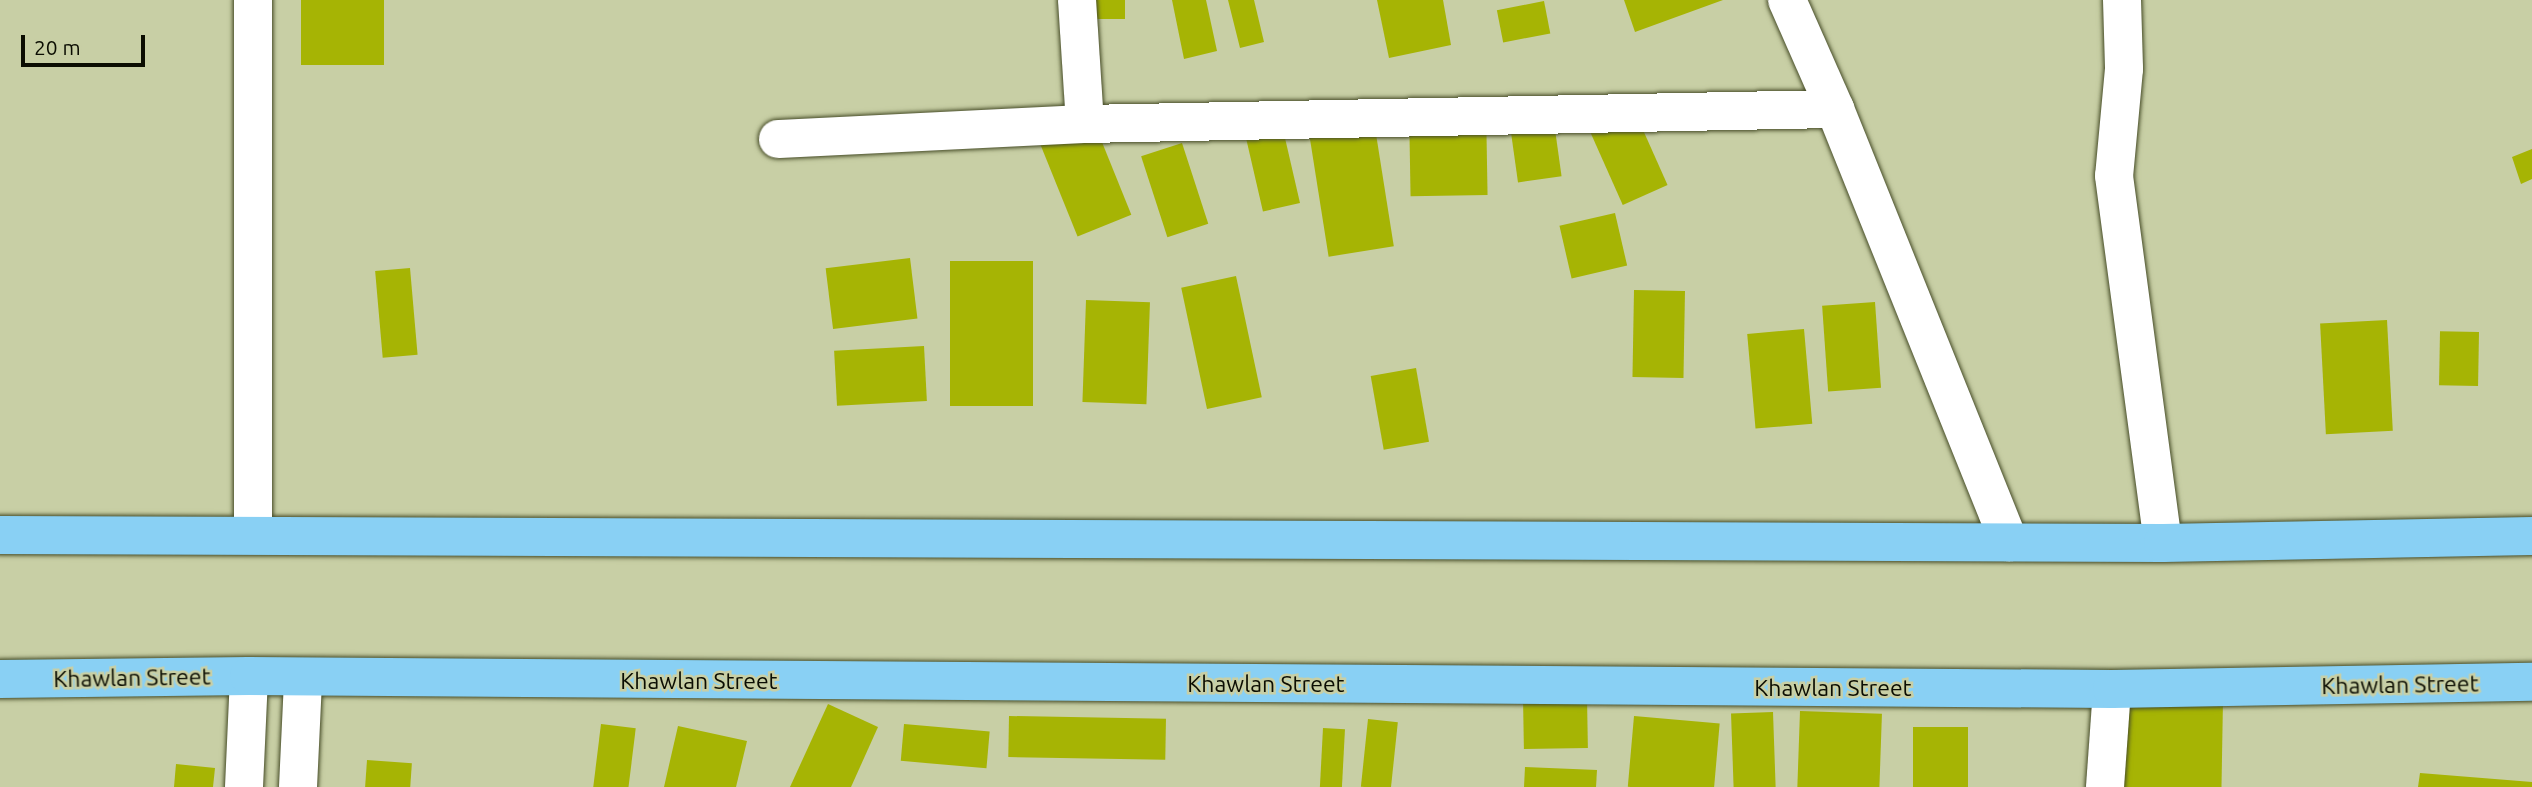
<!DOCTYPE html>
<style>
body{margin:0}
#map{position:relative;width:2532px;height:787px;overflow:hidden;background:#c8cfa5;font-family:Ubuntu,sans-serif}
div>[style]{position:absolute}
.building>*{inset:0;background:#a6b404;transform-origin:0 0}
.roads{filter:drop-shadow(0 0 2px #474d28) drop-shadow(0 0 2px #474d28)}
.minor>*{height:38px;margin:-19px;padding:0 19px;transform-origin:19px;border-radius:19px;background:#fff}
.major>*{height:38px;margin:-19px;padding:0 19px;transform-origin:19px;border-radius:19px;background:#89d0f4}
span{translate:-50% -50%;white-space:nowrap;text-align:center;line-height:1.15;-webkit-text-stroke:5px #c8cfa5;paint-order:stroke}
.street-label{font-size:23px;color:#0b0d02}
.scale{position:absolute;left:21px;top:35px;width:124px;height:32px;box-sizing:border-box;border:4px solid #0b0d02;border-top:0;padding-left:9px;font-size:21px;line-height:24px;white-space:nowrap;color:#0b0d02;-webkit-text-stroke:5px #c8cfa5;paint-order:stroke}
</style>
<div id="map">
<div class="building">
<div style="left:301px;top:0;width:83px;height:65px"></div>
<div style="left:1069px;top:0;width:56px;height:19px"></div>
<div style="clip-path:polygon(1172px 0,1206px 0,1217px 51px,1184px 59px)"></div>
<div style="clip-path:polygon(1228px 0,1254px 0,1264px 42px,1240px 48px)"></div>
<div style="clip-path:polygon(1377px 0,1443px 0,1451px 45px,1389px 58px)"></div>
<div style="clip-path:polygon(1624px 0,1723px 0,1635px 32px)"></div>
<div style="left:1544px;top:1px;width:33px;height:48px;rotate:79deg"></div>
<div style="left:1551px;top:101px;width:76px;height:44px;rotate:82deg"></div>
<div style="left:1486px;top:106px;width:89px;height:77px;rotate:89deg"></div>
<div style="left:1089px;top:110px;width:113px;height:58px;rotate:68deg"></div>
<div style="left:1635px;top:112px;width:80px;height:49px;rotate:66deg"></div>
<div style="left:1373px;top:115px;width:133px;height:66px;rotate:81deg"></div>
<div style="left:1282px;top:125px;width:80px;height:38px;rotate:77deg"></div>
<div style="left:1182px;top:143px;width:85px;height:43px;rotate:72deg"></div>
<div style="clip-path:polygon(2532px 149px,2532px 179px,2521px 184px,2512px 157px)"></div>
<div style="left:1615px;top:213px;width:54px;height:57px;rotate:77deg"></div>
<div style="left:910px;top:258px;width:61px;height:85px;rotate:83deg"></div>
<div style="left:950px;top:261px;width:83px;height:145px"></div>
<div style="left:410px;top:268px;width:87px;height:35px;rotate:85deg"></div>
<div style="left:1236px;top:276px;width:124px;height:56px;rotate:78deg"></div>
<div style="left:1634px;top:290px;width:51px;height:87px;rotate:1deg"></div>
<div style="left:1086px;top:300px;width:64px;height:102px;rotate:2deg"></div>
<div style="left:1875px;top:302px;width:86px;height:53px;rotate:86deg"></div>
<div style="left:2387px;top:320px;width:111px;height:67px;rotate:87deg"></div>
<div style="left:1804px;top:329px;width:95px;height:57px;rotate:85deg"></div>
<div style="left:2479px;top:332px;width:54px;height:39px;rotate:91deg"></div>
<div style="left:924px;top:346px;width:55px;height:90px;rotate:87deg"></div>
<div style="left:1416px;top:368px;width:75px;height:46px;rotate:80deg"></div>
<div style="left:1587px;top:697px;width:51px;height:64px;rotate:89deg"></div>
<div style="left:2122px;top:699px;width:101px;height:88px;rotate:1deg"></div>
<div style="clip-path:polygon(828px 704px,878px 727px,851px 787px,790px 787px)"></div>
<div style="left:1800px;top:711px;width:82px;height:76px;rotate:2deg"></div>
<div style="left:1773px;top:712px;width:75px;height:42px;rotate:88deg"></div>
<div style="left:1009px;top:716px;width:157px;height:41px;rotate:1deg"></div>
<div style="left:1634px;top:716px;width:86px;height:71px;rotate:5deg"></div>
<div style="left:1368px;top:719px;width:30px;height:68px;rotate:6deg"></div>
<div style="left:601px;top:724px;width:35px;height:64px;rotate:7deg"></div>
<div style="left:904px;top:724px;width:86px;height:37px;rotate:5deg"></div>
<div style="clip-path:polygon(678px 726px,747px 741px,736px 787px,664px 787px)"></div>
<div style="left:1968px;top:727px;width:60px;height:55px;rotate:90deg"></div>
<div style="left:1323px;top:728px;width:22px;height:59px;rotate:3deg"></div>
<div style="left:367px;top:760px;width:45px;height:27px;rotate:4deg"></div>
<div style="clip-path:polygon(176px 764px,215px 768px,213px 787px,174px 787px)"></div>
<div style="clip-path:polygon(1525px 767px,1597px 770px,1596px 787px,1524px 787px)"></div>
<div style="clip-path:polygon(2420px 773px,2532px 782px,2532px 787px,2418px 787px)"></div>
</div>
<div class="roads">
<div class="minor">
<div style="left:253px;top:0;width:534px;rotate:90deg"></div>
<div style="left:1077px;top:0;width:124px;rotate:86.3deg"></div>
<div style="left:1787px;top:0;width:119px;rotate:66.2deg"></div>
<div style="left:1835px;top:109px;width:467px;rotate:68.1deg"></div>
<div style="left:2122px;top:0;width:69px;rotate:88.3deg"></div>
<div style="left:2124px;top:69px;width:107px;rotate:95.3deg"></div>
<div style="left:2114px;top:176px;width:370px;rotate:82.4deg"></div>
<div style="left:778px;top:139px;width:307px;rotate:-2.8deg"></div>
<div style="left:1085px;top:124px;width:750px;rotate:-1.15deg"></div>
<div style="left:244px;top:787px;width:111px;rotate:-87.4deg"></div>
<div style="left:298px;top:787px;width:108px;rotate:-87.3deg"></div>
<div style="left:2105px;top:787px;width:98px;rotate:-85.9deg"></div>
</div>
<div class="major">
<div style="left:0;top:535px;width:2163px;rotate:0.21deg"></div>
<div style="left:2163px;top:543px;width:369px;rotate:-1.1deg"></div>
<div style="left:0;top:679px;width:249px;rotate:-0.7deg"></div>
<div style="left:249px;top:676px;width:1863px;rotate:0.4deg"></div>
<div style="left:2112px;top:689px;width:420px;rotate:-1deg"></div>
</div>
</div>
<div class="street-label">
<span style="left:132px;top:678px;rotate:-1deg">Khawlan Street</span>
<span style="left:699px;top:681px">Khawlan Street</span>
<span style="left:1266px;top:684px">Khawlan Street</span>
<span style="left:2400px;top:685px;rotate:-1deg">Khawlan Street</span>
<span style="left:1833px;top:688px">Khawlan Street</span>
</div>
<div class="scale">20 m</div>
</div>
